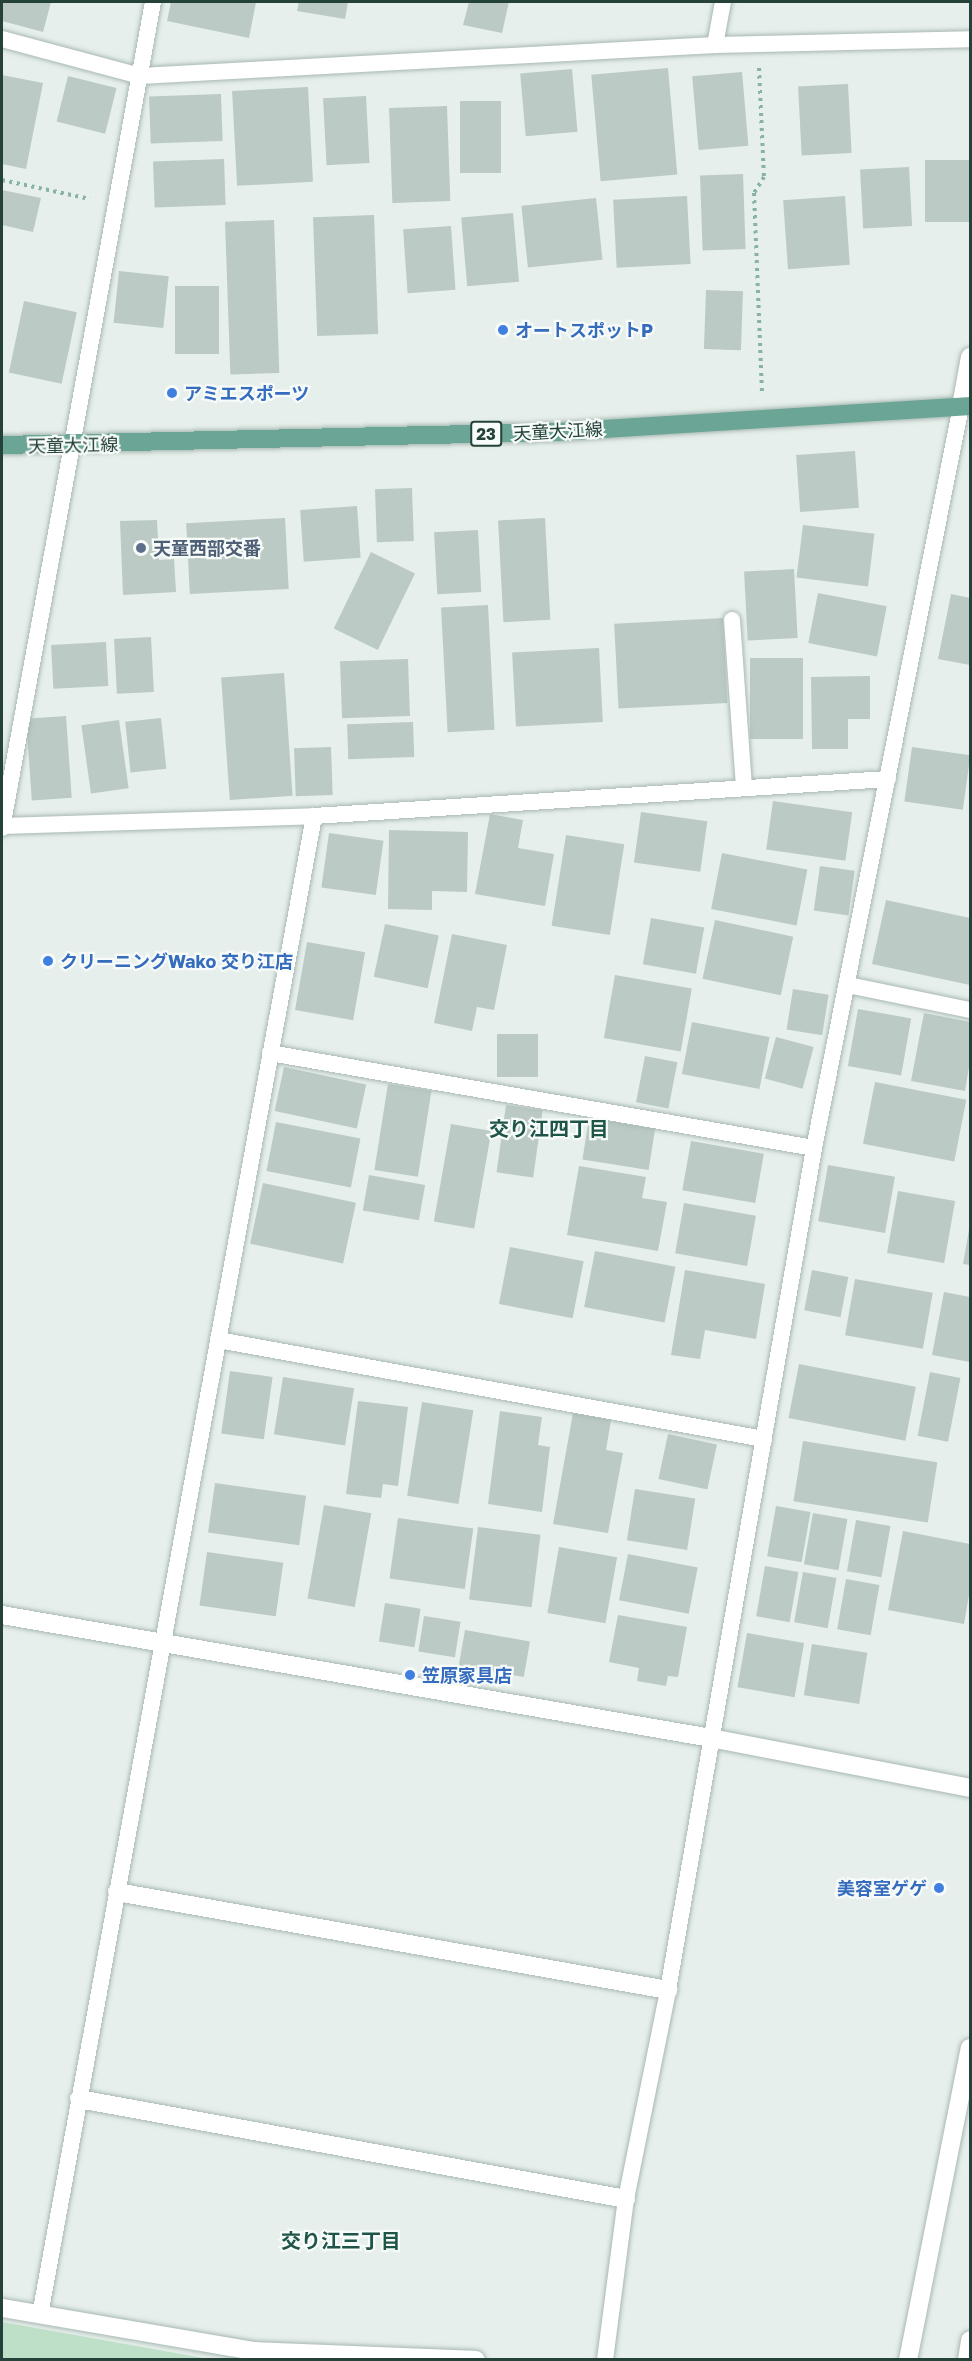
<!DOCTYPE html>
<meta charset="utf-8">
<style>
body{margin:0}
#map{position:relative;width:972px;height:2361px;overflow:hidden;background:#e6efeb;font-family:"Golos Text","Noto Sans JP",sans-serif}
div>[style]{position:absolute}
.green>*{inset:0;background:#bfe0c8}
.building>*{inset:0;background:#bbcac4;transform-origin:0 0}
.path>*{height:4px;margin-top:-2px;transform-origin:0;background:repeating-linear-gradient(90deg,#86b3a5 0 3px,transparent 0 7.5px)}
.roads{filter:drop-shadow(0 0 2px #a8b8b2) drop-shadow(0 0 2px #a8b8b2)}
.service>*{height:16px;margin:-8px;padding:0 8px;transform-origin:8px;border-radius:8px;background:#fff}
.minor>*{height:18px;margin:-9px;padding:0 9px;transform-origin:9px;border-radius:9px;background:#fff}
.tertiary>*{height:18px;margin:-9px;padding:0 9px;transform-origin:9px;border-radius:9px;background:#fff}
.primary>*{height:18px;margin:-9px;padding:0 9px;transform-origin:9px;border-radius:9px;background:#6aa596}
.dots>*{width:16px;height:16px;translate:-50% -50%;box-sizing:border-box;border:3px solid #f7fbf9;border-radius:50%}
span{translate:-50% -50%;white-space:nowrap;text-align:center;line-height:1.15;-webkit-text-stroke:4.5px #f7fbf9;paint-order:stroke}
.shield-label span{padding:2px 4px;background:#f7fbf9;border:2px solid;border-radius:4px;-webkit-text-stroke-width:0}
.shield-label{font-size:16px;color:#24423a;font-weight:700}
.shop-label{font-size:18px;color:#366cbe;font-weight:700}
.left{translate:0 -50%;text-align:left}
.right{translate:-100% -50%;text-align:right}
.street-label{font-size:18px;color:#24423a}
.service-label{font-size:18px;color:#4e5e75;font-weight:700}
.neighbourhood-label{font-size:20px;color:#1f5548;font-weight:700}
.frame{position:absolute;inset:0;border:3px solid #24423a;pointer-events:none}
</style>
<div id="map">
<div class="green">
<div style="clip-path:polygon(2px 2322px,209px 2359px,2px 2359px)"></div>
</div>
<div class="building">
<div style="clip-path:polygon(2px 2px,51px 2px,43px 32px,2px 21px)"></div>
<div style="clip-path:polygon(171px 2px,256px 2px,249px 38px,167px 21px)"></div>
<div style="clip-path:polygon(299px 2px,348px 2px,345px 19px,297px 11px)"></div>
<div style="clip-path:polygon(469px 2px,509px 2px,502px 33px,463px 25px)"></div>
<div style="left:668px;top:68px;width:107px;height:77px;rotate:85deg"></div>
<div style="left:572px;top:69px;width:63px;height:52px;rotate:85deg"></div>
<div style="left:742px;top:72px;width:74px;height:50px;rotate:85deg"></div>
<div style="clip-path:polygon(2px 75px,43px 83px,26px 169px,2px 164px)"></div>
<div style="left:68px;top:76px;width:50px;height:47px;rotate:14deg"></div>
<div style="left:848px;top:84px;width:69px;height:50px;rotate:87deg"></div>
<div style="left:308px;top:87px;width:95px;height:76px;rotate:87deg"></div>
<div style="left:221px;top:94px;width:47px;height:72px;rotate:88deg"></div>
<div style="left:366px;top:96px;width:67px;height:43px;rotate:87deg"></div>
<div style="left:460px;top:101px;width:41px;height:72px"></div>
<div style="left:447px;top:106px;width:95px;height:58px;rotate:88deg"></div>
<div style="left:224px;top:159px;width:46px;height:71px;rotate:88deg"></div>
<div style="left:970px;top:160px;width:62px;height:45px;rotate:90deg"></div>
<div style="left:909px;top:167px;width:59px;height:49px;rotate:87deg"></div>
<div style="left:743px;top:174px;width:75px;height:43px;rotate:88deg"></div>
<div style="clip-path:polygon(2px 190px,41px 198px,33px 232px,2px 225px)"></div>
<div style="left:687px;top:196px;width:68px;height:74px;rotate:87deg"></div>
<div style="left:845px;top:196px;width:69px;height:62px;rotate:86deg"></div>
<div style="left:596px;top:198px;width:62px;height:75px;rotate:84deg"></div>
<div style="left:513px;top:213px;width:69px;height:52px;rotate:85deg"></div>
<div style="left:374px;top:215px;width:119px;height:61px;rotate:88deg"></div>
<div style="left:274px;top:220px;width:153px;height:49px;rotate:88deg"></div>
<div style="left:451px;top:226px;width:64px;height:48px;rotate:86deg"></div>
<div style="left:119px;top:271px;width:50px;height:52px;rotate:6deg"></div>
<div style="left:175px;top:286px;width:44px;height:68px"></div>
<div style="left:706px;top:290px;width:37px;height:59px;rotate:2deg"></div>
<div style="left:24px;top:301px;width:54px;height:73px;rotate:12deg"></div>
<div style="left:855px;top:451px;width:57px;height:59px;rotate:86deg"></div>
<div style="left:412px;top:488px;width:53px;height:37px;rotate:88deg"></div>
<div style="left:357px;top:506px;width:52px;height:57px;rotate:86deg"></div>
<div style="left:285px;top:518px;width:71px;height:99px;rotate:87deg"></div>
<div style="left:545px;top:518px;width:102px;height:47px;rotate:87deg"></div>
<div style="clip-path:polygon(157px 520px,159px 560px,174px 559px,176px 592px,123px 595px,120px 521px)"></div>
<div style="left:803px;top:525px;width:72px;height:53px;rotate:7deg"></div>
<div style="left:478px;top:530px;width:62px;height:44px;rotate:87deg"></div>
<div style="left:371px;top:552px;width:49px;height:85px;rotate:26deg"></div>
<div style="left:794px;top:569px;width:69px;height:50px;rotate:87deg"></div>
<div style="left:818px;top:593px;width:70px;height:51px;rotate:11deg"></div>
<div style="clip-path:polygon(951px 594px,970px 598px,970px 665px,938px 659px)"></div>
<div style="left:488px;top:605px;width:125px;height:47px;rotate:87deg"></div>
<div style="left:723px;top:618px;width:85px;height:109px;rotate:87deg"></div>
<div style="left:151px;top:637px;width:55px;height:37px;rotate:87deg"></div>
<div style="left:106px;top:642px;width:44px;height:55px;rotate:87deg"></div>
<div style="left:599px;top:648px;width:74px;height:87px;rotate:87deg"></div>
<div style="left:750px;top:658px;width:53px;height:81px"></div>
<div style="left:408px;top:659px;width:57px;height:68px;rotate:88deg"></div>
<div style="left:284px;top:673px;width:123px;height:63px;rotate:86deg"></div>
<div style="clip-path:polygon(870px 676px,870px 719px,848px 719px,848px 749px,812px 749px,811px 677px)"></div>
<div style="left:66px;top:716px;width:82px;height:40px;rotate:86deg"></div>
<div style="left:161px;top:718px;width:51px;height:36px;rotate:84deg"></div>
<div style="left:119px;top:720px;width:69px;height:38px;rotate:82deg"></div>
<div style="left:413px;top:722px;width:35px;height:66px;rotate:88deg"></div>
<div style="left:331px;top:747px;width:48px;height:37px;rotate:88deg"></div>
<div style="left:912px;top:747px;width:59px;height:55px;rotate:8deg"></div>
<div style="left:773px;top:801px;width:80px;height:49px;rotate:8deg"></div>
<div style="left:641px;top:812px;width:67px;height:51px;rotate:8deg"></div>
<div style="clip-path:polygon(490px 814px,523px 820px,518px 848px,554px 854px,545px 906px,475px 894px)"></div>
<div style="clip-path:polygon(389px 830px,468px 832px,467px 892px,432px 891px,432px 910px,388px 909px)"></div>
<div style="left:329px;top:833px;width:55px;height:55px;rotate:8deg"></div>
<div style="left:566px;top:835px;width:59px;height:92px;rotate:9deg"></div>
<div style="left:722px;top:853px;width:87px;height:57px;rotate:11deg"></div>
<div style="left:820px;top:866px;width:35px;height:45px;rotate:8deg"></div>
<div style="clip-path:polygon(886px 900px,970px 918px,970px 985px,872px 964px)"></div>
<div style="left:651px;top:918px;width:54px;height:47px;rotate:10deg"></div>
<div style="left:715px;top:920px;width:80px;height:60px;rotate:12deg"></div>
<div style="left:385px;top:924px;width:55px;height:54px;rotate:12deg"></div>
<div style="clip-path:polygon(452px 934px,507px 945px,494px 1010px,477px 1007px,472px 1031px,434px 1023px)"></div>
<div style="left:307px;top:942px;width:59px;height:69px;rotate:10deg"></div>
<div style="left:615px;top:975px;width:78px;height:64px;rotate:10deg"></div>
<div style="left:793px;top:989px;width:36px;height:41px;rotate:9deg"></div>
<div style="left:858px;top:1009px;width:54px;height:58px;rotate:10deg"></div>
<div style="clip-path:polygon(924px 1013px,970px 1022px,970px 1061px,965px 1091px,911px 1081px)"></div>
<div style="left:692px;top:1022px;width:79px;height:53px;rotate:11deg"></div>
<div style="left:497px;top:1034px;width:41px;height:43px"></div>
<div style="left:776px;top:1037px;width:39px;height:43px;rotate:15deg"></div>
<div style="left:645px;top:1056px;width:33px;height:47px;rotate:11deg"></div>
<div style="left:284px;top:1067px;width:84px;height:45px;rotate:12deg"></div>
<div style="left:875px;top:1082px;width:93px;height:63px;rotate:11deg"></div>
<div style="left:388px;top:1084px;width:44px;height:87px;rotate:9deg"></div>
<div style="left:506px;top:1105px;width:37px;height:68px;rotate:8deg"></div>
<div style="left:589px;top:1118px;width:67px;height:42px;rotate:9deg"></div>
<div style="left:276px;top:1122px;width:86px;height:50px;rotate:11deg"></div>
<div style="left:451px;top:1124px;width:41px;height:99px;rotate:10deg"></div>
<div style="left:691px;top:1141px;width:74px;height:50px;rotate:10deg"></div>
<div style="left:828px;top:1165px;width:68px;height:57px;rotate:10deg"></div>
<div style="clip-path:polygon(579px 1166px,646px 1177px,642px 1198px,667px 1202px,658px 1251px,567px 1235px)"></div>
<div style="left:369px;top:1175px;width:57px;height:36px;rotate:10deg"></div>
<div style="left:263px;top:1183px;width:95px;height:62px;rotate:12deg"></div>
<div style="left:898px;top:1191px;width:58px;height:63px;rotate:10deg"></div>
<div style="left:684px;top:1203px;width:73px;height:51px;rotate:10deg"></div>
<div style="clip-path:polygon(970px 1224px,970px 1265px,963px 1264px)"></div>
<div style="left:510px;top:1247px;width:75px;height:58px;rotate:11deg"></div>
<div style="left:595px;top:1251px;width:82px;height:57px;rotate:11deg"></div>
<div style="clip-path:polygon(685px 1270px,765px 1284px,756px 1339px,705px 1330px,700px 1359px,671px 1355px)"></div>
<div style="left:812px;top:1270px;width:37px;height:41px;rotate:11deg"></div>
<div style="left:855px;top:1279px;width:79px;height:57px;rotate:10deg"></div>
<div style="clip-path:polygon(944px 1292px,970px 1297px,970px 1362px,932px 1355px)"></div>
<div style="left:799px;top:1364px;width:119px;height:55px;rotate:11deg"></div>
<div style="left:230px;top:1371px;width:43px;height:63px;rotate:8deg"></div>
<div style="left:930px;top:1372px;width:31px;height:65px;rotate:11deg"></div>
<div style="left:283px;top:1377px;width:72px;height:58px;rotate:9deg"></div>
<div style="clip-path:polygon(358px 1401px,408px 1407px,398px 1486px,383px 1484px,381px 1498px,346px 1494px)"></div>
<div style="left:422px;top:1402px;width:52px;height:95px;rotate:9deg"></div>
<div style="clip-path:polygon(500px 1411px,542px 1417px,538px 1445px,550px 1447px,542px 1512px,488px 1504px)"></div>
<div style="clip-path:polygon(573px 1413px,611px 1420px,606px 1450px,623px 1453px,608px 1533px,553px 1524px)"></div>
<div style="left:668px;top:1434px;width:50px;height:46px;rotate:12deg"></div>
<div style="left:803px;top:1441px;width:136px;height:61px;rotate:9deg"></div>
<div style="left:215px;top:1483px;width:92px;height:50px;rotate:8deg"></div>
<div style="left:635px;top:1489px;width:61px;height:52px;rotate:9deg"></div>
<div style="left:324px;top:1505px;width:48px;height:95px;rotate:10deg"></div>
<div style="left:776px;top:1506px;width:35px;height:51px;rotate:10deg"></div>
<div style="left:813px;top:1513px;width:35px;height:52px;rotate:10deg"></div>
<div style="left:398px;top:1518px;width:76px;height:61px;rotate:8deg"></div>
<div style="left:856px;top:1520px;width:35px;height:52px;rotate:10deg"></div>
<div style="left:478px;top:1527px;width:63px;height:73px;rotate:7deg"></div>
<div style="clip-path:polygon(903px 1531px,970px 1544px,970px 1589px,964px 1624px,888px 1610px)"></div>
<div style="left:559px;top:1547px;width:59px;height:67px;rotate:10deg"></div>
<div style="left:207px;top:1552px;width:77px;height:54px;rotate:8deg"></div>
<div style="left:628px;top:1554px;width:71px;height:47px;rotate:11deg"></div>
<div style="left:765px;top:1566px;width:34px;height:51px;rotate:10deg"></div>
<div style="left:803px;top:1572px;width:34px;height:51px;rotate:10deg"></div>
<div style="left:846px;top:1579px;width:34px;height:51px;rotate:10deg"></div>
<div style="left:385px;top:1603px;width:36px;height:39px;rotate:9deg"></div>
<div style="clip-path:polygon(618px 1615px,687px 1627px,678px 1677px,668px 1676px,666px 1686px,637px 1681px,639px 1668px,609px 1662px)"></div>
<div style="left:424px;top:1616px;width:37px;height:36px;rotate:9deg"></div>
<div style="left:465px;top:1630px;width:66px;height:36px;rotate:10deg"></div>
<div style="left:747px;top:1633px;width:58px;height:55px;rotate:10deg"></div>
<div style="left:812px;top:1644px;width:56px;height:52px;rotate:9deg"></div>
</div>
<div class="path">
<div style="left:759px;top:68px;width:109px;rotate:87.4deg"></div>
<div style="left:764px;top:177px;width:19px;rotate:122deg"></div>
<div style="left:754px;top:193px;width:201px;rotate:87.7deg"></div>
<div style="left:2px;top:180px;width:90px;rotate:12.2deg"></div>
</div>
<div class="roads">
<div class="service">
<div style="left:2px;top:39px;width:143px;rotate:15deg"></div>
<div style="left:140px;top:76px;width:576px;rotate:-3.09deg"></div>
<div style="left:715px;top:45px;width:255px;rotate:-1.3deg"></div>
<div style="left:715px;top:45px;width:44px;rotate:-79.5deg"></div>
<div style="left:732px;top:620px;width:168px;rotate:85.9deg"></div>
<div style="left:2px;top:826px;width:312px;rotate:-1.8deg"></div>
<div style="left:314px;top:816px;width:575px;rotate:-3.69deg"></div>
<div style="left:2px;top:828px;width:840px;rotate:-79.64deg"></div>
<div style="left:848px;top:985px;width:125px;rotate:11.6deg"></div>
<div style="left:270px;top:1053px;width:552px;rotate:9.91deg"></div>
<div style="left:218px;top:1340px;width:555px;rotate:10.28deg"></div>
<div style="left:40px;top:2315px;width:1524px;rotate:-79.64deg"></div>
<div style="left:605px;top:2360px;width:162px;rotate:-82.6deg"></div>
<div style="left:626px;top:2199px;width:213px;rotate:-78.6deg"></div>
<div style="left:668px;top:1990px;width:855px;rotate:-80.16deg"></div>
<div style="left:814px;top:1148px;width:756px;rotate:-78.79deg"></div>
</div>
<div class="minor">
<div style="left:961px;top:406px;width:50px;rotate:-79.6deg"></div>
<div style="left:2px;top:1615px;width:720px;rotate:9.84deg"></div>
<div style="left:711px;top:1738px;width:264px;rotate:10.9deg"></div>
<div style="left:117px;top:1892px;width:560px;rotate:10.09deg"></div>
<div style="left:79px;top:2099px;width:556px;rotate:10.36deg"></div>
<div style="left:2px;top:2308px;width:256px;rotate:9.7deg"></div>
<div style="left:254px;top:2351px;width:222px;rotate:2.3deg"></div>
</div>
<div class="tertiary">
<div style="left:908px;top:2360px;width:318px;rotate:-78.8deg"></div>
<div style="left:967px;top:2360px;width:20px;rotate:-81deg"></div>
</div>
<div class="primary">
<div style="left:2px;top:445px;width:555px;rotate:-1.34deg"></div>
<div style="left:557px;top:432px;width:414px;rotate:-3.6deg"></div>
</div>
</div>
<div class="dots">
<div style="left:503px;top:330px;background:#3f7fe0"></div>
<div style="left:172px;top:393px;background:#3f7fe0"></div>
<div style="left:141px;top:548px;background:#5c6f8a"></div>
<div style="left:48px;top:961px;background:#3f7fe0"></div>
<div style="left:410px;top:1675px;background:#3f7fe0"></div>
<div style="left:939px;top:1888px;background:#3f7fe0"></div>
</div>
<div class="shield-label">
<span style="left:486px;top:434px">23</span>
</div>
<div class="shop-label">
<span class="left" style="left:515px;top:330px">オートスポットP</span>
<span class="left" style="left:184px;top:393px">アミエスポーツ</span>
<span class="left" style="left:60px;top:961px">クリーニングWako 交り江店</span>
<span class="left" style="left:422px;top:1675px">笠原家具店</span>
<span class="right" style="left:927px;top:1888px">美容室ゲゲ</span>
</div>
<div class="street-label">
<span style="left:558px;top:431px;rotate:-3deg">天童大江線</span>
<span style="left:73px;top:445px;rotate:-1deg">天童大江線</span>
</div>
<div class="service-label">
<span class="left" style="left:153px;top:548px">天童西部交番</span>
</div>
<div class="neighbourhood-label">
<span style="left:549px;top:1128px">交り江四丁目</span>
<span style="left:341px;top:2240px">交り江三丁目</span>
</div>
<div class="frame"></div>
</div>
